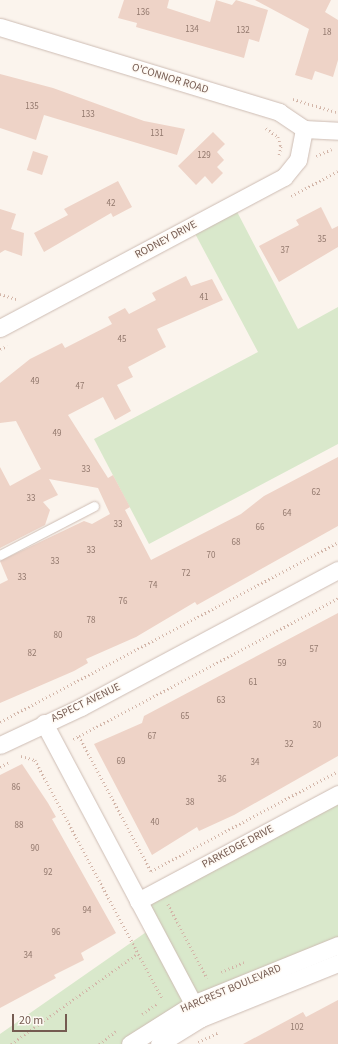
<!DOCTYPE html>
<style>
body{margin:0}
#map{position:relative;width:338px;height:1044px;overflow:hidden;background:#fbf4ed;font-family:"Source Sans 3",sans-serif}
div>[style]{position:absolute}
.green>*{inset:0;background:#d9e8cb}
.building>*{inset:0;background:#eed3c7;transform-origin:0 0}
.path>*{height:2.5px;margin-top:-1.25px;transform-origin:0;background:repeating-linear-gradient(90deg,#d3b6a9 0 1px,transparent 0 4px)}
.roads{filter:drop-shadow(0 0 1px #cdbcb3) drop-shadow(0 0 1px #cdbcb3)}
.service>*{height:9px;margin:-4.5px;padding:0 4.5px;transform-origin:4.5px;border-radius:4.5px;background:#fff}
.minor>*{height:17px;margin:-8.5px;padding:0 8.5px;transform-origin:8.5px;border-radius:8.5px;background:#fff}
span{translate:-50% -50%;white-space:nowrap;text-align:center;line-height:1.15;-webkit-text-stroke:3px #fef9f3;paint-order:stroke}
.number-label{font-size:9px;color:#93796e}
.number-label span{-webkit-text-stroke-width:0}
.street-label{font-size:11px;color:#755b51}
.scale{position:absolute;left:12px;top:1014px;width:55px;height:18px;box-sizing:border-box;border:2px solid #755b51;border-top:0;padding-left:5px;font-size:12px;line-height:14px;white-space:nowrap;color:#755b51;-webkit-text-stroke:3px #fef9f3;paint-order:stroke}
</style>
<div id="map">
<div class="green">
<div style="clip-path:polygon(233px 204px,298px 329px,338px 307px,338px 444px,149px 544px,94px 439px,258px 352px,191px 226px)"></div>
<div style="clip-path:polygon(338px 794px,338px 945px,130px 1044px,0 1044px,0 1034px,152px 928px,138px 901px)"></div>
</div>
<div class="building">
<div style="clip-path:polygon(124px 0,169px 0,167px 8px,210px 22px,216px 0,232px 5px,236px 0,268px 10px,259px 42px,249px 39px,244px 58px,136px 27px,137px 23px,118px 18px)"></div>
<div style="clip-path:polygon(255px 0,331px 0,325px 12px,338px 20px,338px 60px,333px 77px,315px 71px,312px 80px,295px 75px,309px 29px)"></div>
<div style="clip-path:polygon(0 74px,53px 88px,144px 121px,185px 129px,177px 155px,44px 115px,36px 140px,0 128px)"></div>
<div style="clip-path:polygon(213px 132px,225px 144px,217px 152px,224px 160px,217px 167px,223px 173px,212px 184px,205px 176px,196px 185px,178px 166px)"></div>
<div style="left:33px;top:151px;width:16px;height:20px;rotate:18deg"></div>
<div style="clip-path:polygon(118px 181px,132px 207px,113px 217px,111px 213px,44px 252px,34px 233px,68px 215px,64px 209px)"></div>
<div style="clip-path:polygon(321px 207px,332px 229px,338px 226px,338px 247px,279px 282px,259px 246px,299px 225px,296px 220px)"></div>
<div style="clip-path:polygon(0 209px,16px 214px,11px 229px,24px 233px,22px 256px,5px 250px,0 253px)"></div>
<div style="clip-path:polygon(186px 276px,191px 286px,212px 279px,223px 300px,157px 329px,166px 347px,128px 367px,133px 377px,117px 385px,131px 411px,115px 420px,103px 397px,68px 415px,108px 478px,113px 475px,130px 507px,125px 510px,151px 560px,241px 514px,264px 496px,338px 457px,338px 526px,197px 605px,195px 602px,136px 637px,86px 659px,88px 663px,74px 671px,0 703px,0 584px,8px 580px,0 561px,84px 521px,92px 524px,110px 514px,98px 488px,49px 479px,58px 495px,43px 502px,50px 510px,45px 525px,0 548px,0 467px,10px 486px,41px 469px,16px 421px,0 423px,0 383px,30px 359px,62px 343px,65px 348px,112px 324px,108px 317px,125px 308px,129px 314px,156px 300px,152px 293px)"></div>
<div style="clip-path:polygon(338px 613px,338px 756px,234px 815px,199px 831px,197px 827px,152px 855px,94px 744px,142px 723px,144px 716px)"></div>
<div style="clip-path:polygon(22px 764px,48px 803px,56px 817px,52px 819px,116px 933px,81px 953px,84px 960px,54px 975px,56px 978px,0 1008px,0 775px)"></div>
<div style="clip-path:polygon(338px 1000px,338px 1044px,243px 1044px,303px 1012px,306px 1017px)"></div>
</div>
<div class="path">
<div style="left:293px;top:99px;width:45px;rotate:16.8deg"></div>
<div style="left:266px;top:128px;width:15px;rotate:37deg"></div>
<div style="left:278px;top:137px;width:9px;rotate:72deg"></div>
<div style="left:279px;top:155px;width:10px;rotate:-79deg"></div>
<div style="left:316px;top:156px;width:17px;rotate:-24deg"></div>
<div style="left:291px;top:196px;width:53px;rotate:-28deg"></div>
<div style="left:0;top:294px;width:17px;rotate:17deg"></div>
<div style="left:0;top:349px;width:8px;rotate:-23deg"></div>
<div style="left:0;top:722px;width:383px;rotate:-28deg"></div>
<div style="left:79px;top:736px;width:293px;rotate:-28deg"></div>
<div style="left:73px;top:739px;width:7px;rotate:-27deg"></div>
<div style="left:79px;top:736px;width:153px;rotate:61.9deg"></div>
<div style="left:21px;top:756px;width:15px;rotate:16deg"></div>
<div style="left:35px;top:760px;width:272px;rotate:61.9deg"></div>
<div style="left:0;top:767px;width:10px;rotate:-29deg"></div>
<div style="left:151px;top:871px;width:212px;rotate:-28.1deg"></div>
<div style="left:168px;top:904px;width:84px;rotate:62.2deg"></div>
<div style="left:221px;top:972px;width:25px;rotate:-23deg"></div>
<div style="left:142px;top:1014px;width:19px;rotate:-35deg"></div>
<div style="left:198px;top:1042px;width:23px;rotate:-25deg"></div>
<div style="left:11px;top:1044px;width:156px;rotate:-35.6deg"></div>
<div style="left:99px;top:1044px;width:21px;rotate:-37deg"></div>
</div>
<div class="roads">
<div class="service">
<div style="left:0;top:555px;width:106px;rotate:-27.5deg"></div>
</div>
<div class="minor">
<div style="left:0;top:27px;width:292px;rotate:16.9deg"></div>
<div style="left:279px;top:112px;width:30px;rotate:34deg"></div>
<div style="left:304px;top:129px;width:34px;rotate:3deg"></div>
<div style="left:0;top:328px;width:322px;rotate:-28deg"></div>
<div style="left:284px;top:177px;width:22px;rotate:-51deg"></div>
<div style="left:298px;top:160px;width:32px;rotate:-79deg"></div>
<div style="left:44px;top:723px;width:334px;rotate:62deg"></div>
<div style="left:0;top:745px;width:89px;rotate:-25.1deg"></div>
<div style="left:81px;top:707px;width:291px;rotate:-28.1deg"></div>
<div style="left:138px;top:901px;width:227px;rotate:-28.1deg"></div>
<div style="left:130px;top:1044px;width:75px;rotate:-32.4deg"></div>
<div style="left:193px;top:1004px;width:157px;rotate:-22.1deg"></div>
<div style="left:159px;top:1044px;width:49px;rotate:-31.8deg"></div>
<div style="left:201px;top:1018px;width:148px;rotate:-21.9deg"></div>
</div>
</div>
<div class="number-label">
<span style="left:143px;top:13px">136</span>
<span style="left:192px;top:30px">134</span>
<span style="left:243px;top:31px">132</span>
<span style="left:327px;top:33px">18</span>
<span style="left:32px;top:107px">135</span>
<span style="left:88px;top:115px">133</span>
<span style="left:157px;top:134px">131</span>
<span style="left:204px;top:156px">129</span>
<span style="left:111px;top:204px">42</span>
<span style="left:322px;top:240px">35</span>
<span style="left:285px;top:251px">37</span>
<span style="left:204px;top:298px">41</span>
<span style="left:122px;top:340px">45</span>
<span style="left:35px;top:382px">49</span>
<span style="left:80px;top:387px">47</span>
<span style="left:57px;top:434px">49</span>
<span style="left:86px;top:470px">33</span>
<span style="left:316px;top:493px">62</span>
<span style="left:31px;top:499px">33</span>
<span style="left:287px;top:514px">64</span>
<span style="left:118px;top:525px">33</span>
<span style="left:260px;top:528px">66</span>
<span style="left:236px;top:543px">68</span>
<span style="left:91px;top:551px">33</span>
<span style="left:211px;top:556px">70</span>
<span style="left:55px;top:562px">33</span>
<span style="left:186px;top:574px">72</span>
<span style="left:22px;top:578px">33</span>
<span style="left:153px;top:586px">74</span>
<span style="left:123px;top:602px">76</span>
<span style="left:91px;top:621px">78</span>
<span style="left:58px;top:636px">80</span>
<span style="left:314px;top:650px">57</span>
<span style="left:32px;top:654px">82</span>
<span style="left:282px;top:664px">59</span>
<span style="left:253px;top:683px">61</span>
<span style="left:221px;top:701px">63</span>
<span style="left:185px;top:717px">65</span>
<span style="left:317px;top:726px">30</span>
<span style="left:152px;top:737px">67</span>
<span style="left:289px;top:745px">32</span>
<span style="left:121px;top:762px">69</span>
<span style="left:255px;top:763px">34</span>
<span style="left:222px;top:780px">36</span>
<span style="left:16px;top:788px">86</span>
<span style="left:190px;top:803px">38</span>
<span style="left:155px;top:823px">40</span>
<span style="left:19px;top:826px">88</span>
<span style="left:35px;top:849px">90</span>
<span style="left:48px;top:873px">92</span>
<span style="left:87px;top:911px">94</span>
<span style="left:56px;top:933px">96</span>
<span style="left:28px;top:956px">34</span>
<span style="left:297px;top:1028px">102</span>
</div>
<div class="street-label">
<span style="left:170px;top:79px;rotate:17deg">O'CONNOR ROAD</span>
<span style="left:166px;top:240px;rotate:-28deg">RODNEY DRIVE</span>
<span style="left:86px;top:703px;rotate:-26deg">ASPECT AVENUE</span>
<span style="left:238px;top:847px;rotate:-28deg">PARKEDGE DRIVE</span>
<span style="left:231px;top:989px;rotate:-23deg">HARCREST BOULEVARD</span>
</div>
<div class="scale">20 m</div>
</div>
